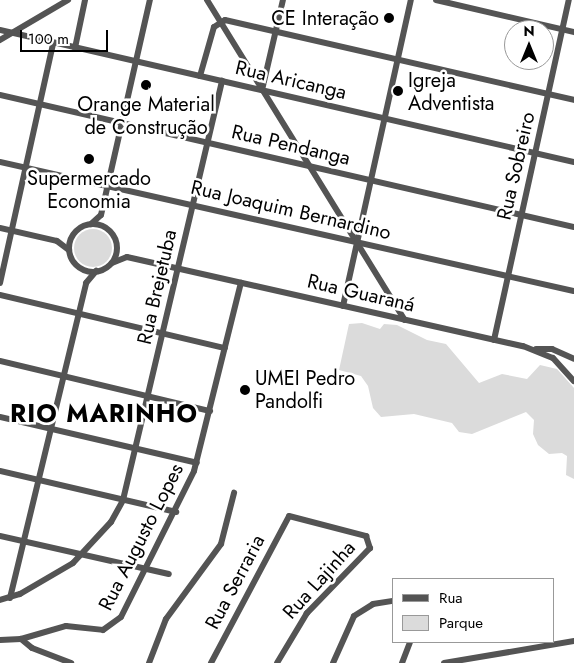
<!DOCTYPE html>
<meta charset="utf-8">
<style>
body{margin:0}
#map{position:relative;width:574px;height:663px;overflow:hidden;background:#fff;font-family:Jost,sans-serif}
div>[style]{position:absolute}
.green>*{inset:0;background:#dbdbdb}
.round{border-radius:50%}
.minor>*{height:6px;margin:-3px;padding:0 3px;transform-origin:3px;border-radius:3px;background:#545454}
.minor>.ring{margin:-3px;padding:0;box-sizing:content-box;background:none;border:6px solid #545454;border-radius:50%}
.dots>*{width:14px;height:14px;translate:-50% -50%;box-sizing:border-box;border:2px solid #fff;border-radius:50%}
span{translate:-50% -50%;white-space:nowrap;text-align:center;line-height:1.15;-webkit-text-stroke:5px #fff;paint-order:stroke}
.poi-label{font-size:20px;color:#000}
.right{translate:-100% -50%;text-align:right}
.left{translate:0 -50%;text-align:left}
.street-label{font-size:20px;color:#000}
.district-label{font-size:25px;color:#000;font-weight:700;letter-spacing:1px}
.legend{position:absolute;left:392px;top:578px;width:162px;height:65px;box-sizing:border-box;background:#fff;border:1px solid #999;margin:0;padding:6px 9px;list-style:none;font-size:15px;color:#000}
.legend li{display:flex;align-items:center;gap:10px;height:25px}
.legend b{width:25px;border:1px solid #999}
.north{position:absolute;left:504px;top:20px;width:50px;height:50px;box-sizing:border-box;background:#fff;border:1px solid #999;border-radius:50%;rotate:0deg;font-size:14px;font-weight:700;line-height:20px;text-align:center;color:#000}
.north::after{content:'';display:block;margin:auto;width:18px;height:22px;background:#000;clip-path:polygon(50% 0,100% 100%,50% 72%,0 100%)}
.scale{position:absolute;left:20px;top:30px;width:88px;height:22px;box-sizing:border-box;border:2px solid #000;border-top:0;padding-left:6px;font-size:15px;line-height:18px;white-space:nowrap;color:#000;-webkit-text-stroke:4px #fff;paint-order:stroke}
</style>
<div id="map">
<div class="green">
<div class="round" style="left:74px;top:229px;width:38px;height:38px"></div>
<div style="clip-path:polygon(362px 323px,380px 329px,384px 324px,397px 325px,427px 340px,446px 344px,479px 383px,502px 374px,527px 379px,540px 365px,557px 369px,574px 388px,574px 479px,566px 475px,567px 456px,562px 453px,549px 454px,538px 445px,533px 434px,534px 420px,526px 412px,472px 434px,459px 432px,452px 423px,414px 414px,381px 417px,373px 408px,368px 386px,361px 376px,339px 370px,349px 324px)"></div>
</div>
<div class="minor">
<div style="left:207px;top:0;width:376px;rotate:58.3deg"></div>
<div style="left:436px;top:0;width:142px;rotate:13.1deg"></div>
<div style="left:0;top:30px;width:589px;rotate:12.95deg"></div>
<div style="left:0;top:40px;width:79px;rotate:-30.5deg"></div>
<div style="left:75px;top:48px;width:49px;rotate:-78.2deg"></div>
<div style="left:200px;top:76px;width:51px;rotate:-74.1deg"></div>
<div style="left:214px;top:27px;width:13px;rotate:-32deg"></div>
<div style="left:225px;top:20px;width:358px;rotate:12.9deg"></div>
<div style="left:262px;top:90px;width:92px;rotate:-76.9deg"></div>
<div style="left:0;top:95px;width:589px;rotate:12.95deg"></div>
<div style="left:0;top:162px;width:588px;rotate:12.67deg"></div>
<div style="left:91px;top:224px;width:13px;rotate:-42deg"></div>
<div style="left:101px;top:215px;width:221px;rotate:-77.2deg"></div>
<div class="ring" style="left:69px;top:224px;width:42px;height:42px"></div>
<div style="left:0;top:228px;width:58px;rotate:12.8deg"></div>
<div style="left:57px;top:241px;width:15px;rotate:37deg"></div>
<div style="left:112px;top:263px;width:16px;rotate:-22deg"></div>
<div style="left:127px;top:257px;width:406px;rotate:12.7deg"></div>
<div style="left:523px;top:346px;width:32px;rotate:22deg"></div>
<div style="left:553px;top:358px;width:31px;rotate:48deg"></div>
<div style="left:0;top:283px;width:245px;rotate:-77.5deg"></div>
<div style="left:0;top:295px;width:231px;rotate:13.3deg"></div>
<div style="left:343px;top:306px;width:313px;rotate:-77.5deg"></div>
<div style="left:494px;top:340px;width:348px;rotate:-77.6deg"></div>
<div style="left:536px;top:349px;width:16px"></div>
<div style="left:552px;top:349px;width:24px;rotate:24deg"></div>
<div style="left:0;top:361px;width:216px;rotate:13.4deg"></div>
<div style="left:0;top:417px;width:202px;rotate:13.1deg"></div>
<div style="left:0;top:471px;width:181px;rotate:13.1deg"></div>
<div style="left:0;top:536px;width:173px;rotate:12.7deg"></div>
<div style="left:10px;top:598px;width:324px;rotate:-76.4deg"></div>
<div style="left:86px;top:283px;width:16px;rotate:-50deg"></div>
<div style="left:0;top:600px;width:21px;rotate:-17deg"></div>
<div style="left:20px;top:594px;width:61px;rotate:-30.3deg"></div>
<div style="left:73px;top:563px;width:56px;rotate:-47.2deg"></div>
<div style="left:111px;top:522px;width:25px;rotate:-61deg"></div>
<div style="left:123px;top:500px;width:431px;rotate:-76.7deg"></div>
<div style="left:21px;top:639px;width:14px;rotate:39deg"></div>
<div style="left:32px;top:648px;width:42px;rotate:21deg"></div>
<div style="left:0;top:640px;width:21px;rotate:-3deg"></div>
<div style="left:21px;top:639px;width:47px;rotate:-16.1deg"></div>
<div style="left:66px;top:626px;width:37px;rotate:6deg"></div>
<div style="left:103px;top:630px;width:22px;rotate:-36deg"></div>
<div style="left:121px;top:617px;width:163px;rotate:-63.4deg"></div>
<div style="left:194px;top:471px;width:194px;rotate:-76deg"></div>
<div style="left:149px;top:663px;width:47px;rotate:-68.9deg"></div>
<div style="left:166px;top:619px;width:93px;rotate:-53.7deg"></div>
<div style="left:221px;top:544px;width:53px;rotate:-75.7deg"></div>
<div style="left:211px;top:663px;width:166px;rotate:-62deg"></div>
<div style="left:289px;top:516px;width:80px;rotate:14.6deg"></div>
<div style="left:366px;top:536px;width:13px;rotate:72deg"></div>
<div style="left:370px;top:548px;width:91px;rotate:134.1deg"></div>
<div style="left:307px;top:613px;width:58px;rotate:121deg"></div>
<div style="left:333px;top:663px;width:51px;rotate:-65.9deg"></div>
<div style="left:354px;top:616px;width:22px;rotate:-32deg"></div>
<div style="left:373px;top:604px;width:20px;rotate:-9deg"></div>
<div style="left:402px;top:663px;width:22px;rotate:-69deg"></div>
<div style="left:444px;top:663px;width:132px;rotate:-9.6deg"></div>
</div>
<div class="dots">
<div style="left:389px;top:18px;background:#000"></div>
<div style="left:146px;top:85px;background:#000"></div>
<div style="left:398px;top:91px;background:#000"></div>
<div style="left:89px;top:159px;background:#000"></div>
<div style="left:245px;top:390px;background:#000"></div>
</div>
<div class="poi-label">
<span class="right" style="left:379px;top:18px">CE Interação</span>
<span class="left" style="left:408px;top:92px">Igreja<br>Adventista</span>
<span style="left:146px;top:116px">Orange Material<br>de Construção</span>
<span style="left:89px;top:190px">Supermercado<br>Economia</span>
<span class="left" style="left:255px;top:390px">UMEI Pedro<br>Pandolfi</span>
</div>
<div class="street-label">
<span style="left:291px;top:80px;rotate:13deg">Rua Aricanga</span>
<span style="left:291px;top:145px;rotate:13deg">Rua Pendanga</span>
<span style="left:516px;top:166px;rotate:-77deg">Rua Sobreiro</span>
<span style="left:291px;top:210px;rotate:13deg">Rua Joaquim Bernardino</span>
<span style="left:157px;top:287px;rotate:-77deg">Rua Brejetuba</span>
<span style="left:361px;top:293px;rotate:13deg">Rua Guaraná</span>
<span style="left:141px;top:537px;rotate:-63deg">Rua Augusto Lopes</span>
<span style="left:319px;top:580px;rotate:-48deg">Rua Lajinha</span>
<span style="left:235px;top:582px;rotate:-62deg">Rua Serraria</span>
</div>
<div class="district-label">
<span style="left:104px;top:413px">RIO MARINHO</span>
</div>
<ul class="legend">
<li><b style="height:6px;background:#545454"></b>Rua</li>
<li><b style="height:14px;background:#dbdbdb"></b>Parque</li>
</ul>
<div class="north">N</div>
<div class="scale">100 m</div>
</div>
